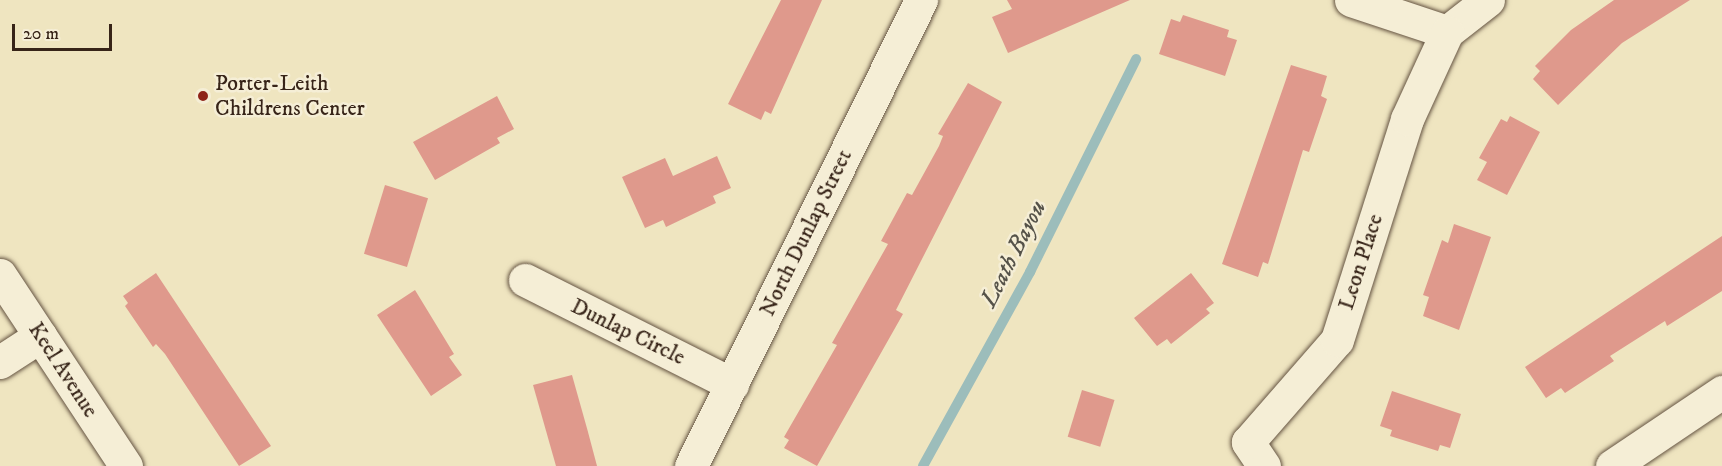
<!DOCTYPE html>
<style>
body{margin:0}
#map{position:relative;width:1722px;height:466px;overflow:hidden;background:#efe5c0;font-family:"IM FELL DW Pica",serif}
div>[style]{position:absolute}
.stream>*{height:10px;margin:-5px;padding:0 5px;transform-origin:5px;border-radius:5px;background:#9cbdbb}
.building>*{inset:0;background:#df998c;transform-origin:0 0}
.roads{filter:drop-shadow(0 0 2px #655442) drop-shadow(0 0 2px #655442)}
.street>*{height:33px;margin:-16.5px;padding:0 16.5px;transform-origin:16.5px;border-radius:16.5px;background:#f5eed6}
.dots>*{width:16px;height:16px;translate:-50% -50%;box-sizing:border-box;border:3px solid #f5eed6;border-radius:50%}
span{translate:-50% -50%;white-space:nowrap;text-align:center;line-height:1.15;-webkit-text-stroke:5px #f5eed6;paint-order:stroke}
.poi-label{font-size:22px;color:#372418}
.left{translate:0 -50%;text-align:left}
.street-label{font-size:22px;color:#372418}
.water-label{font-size:24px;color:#555249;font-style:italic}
.scale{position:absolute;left:12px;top:24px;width:100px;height:27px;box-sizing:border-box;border:3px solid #372418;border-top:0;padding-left:8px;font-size:18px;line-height:21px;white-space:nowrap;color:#372418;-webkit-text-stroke:4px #f5eed6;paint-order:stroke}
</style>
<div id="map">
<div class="stream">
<div style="left:923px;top:466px;width:222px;rotate:-61.1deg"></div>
<div style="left:1030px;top:272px;width:238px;rotate:-63.5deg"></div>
</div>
<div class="building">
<div style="clip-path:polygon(781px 0,822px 0,771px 114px,765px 111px,761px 120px,728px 104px)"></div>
<div style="clip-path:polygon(1007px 0,1130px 0,1008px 53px,992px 17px,1012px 9px)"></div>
<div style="clip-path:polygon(1614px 0,1690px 0,1622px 43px,1558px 105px,1533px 79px,1540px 71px,1535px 66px,1571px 30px)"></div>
<div style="clip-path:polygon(1183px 15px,1229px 30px,1227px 37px,1237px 40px,1225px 76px,1159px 54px,1171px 19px,1180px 22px)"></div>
<div style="clip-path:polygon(1291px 65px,1327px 76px,1321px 96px,1327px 99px,1309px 152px,1303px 150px,1268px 264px,1263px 262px,1258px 277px,1222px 264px)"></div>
<div style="clip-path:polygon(968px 83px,1002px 102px,896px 310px,903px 314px,817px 466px,784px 448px,789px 440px,784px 437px,837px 345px,832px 343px,888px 244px,881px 241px,907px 193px,912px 195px,939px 146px,943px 136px,938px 134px)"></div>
<div style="clip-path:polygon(497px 96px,514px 129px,497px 138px,500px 143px,435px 180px,413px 142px)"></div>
<div style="clip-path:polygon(1510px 116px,1540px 132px,1507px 195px,1477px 180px,1487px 162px,1479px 158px,1501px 119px,1507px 122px)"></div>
<div style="clip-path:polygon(717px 156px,731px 188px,713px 196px,716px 203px,666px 227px,663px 220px,645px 228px,622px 177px,665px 158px,673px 176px)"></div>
<div style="left:385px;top:185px;width:45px;height:72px;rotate:17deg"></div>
<div style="clip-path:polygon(1454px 224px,1491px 237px,1459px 330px,1423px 316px,1429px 297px,1423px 295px,1442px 240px,1448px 243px)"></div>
<div style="clip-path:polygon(1722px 236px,1722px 291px,1667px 326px,1665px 321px,1610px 356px,1614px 361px,1565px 393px,1561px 388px,1546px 398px,1525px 367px)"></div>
<div style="clip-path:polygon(156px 273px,271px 446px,239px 466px,165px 354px,156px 344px,153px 347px,125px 306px,128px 303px,123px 296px)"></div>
<div style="clip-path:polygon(1191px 273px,1214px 303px,1206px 309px,1210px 313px,1171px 344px,1167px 339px,1157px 346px,1134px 318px)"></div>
<div style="clip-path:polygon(415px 290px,454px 354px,449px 357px,462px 375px,431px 396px,377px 315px)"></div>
<div style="clip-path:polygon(572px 375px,588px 432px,597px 466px,556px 466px,533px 385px)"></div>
<div style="left:1082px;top:390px;width:34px;height:49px;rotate:17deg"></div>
<div style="clip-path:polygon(1392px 391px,1461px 414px,1450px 448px,1440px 445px,1438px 451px,1390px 436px,1392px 430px,1380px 426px)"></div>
</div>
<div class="roads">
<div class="street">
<div style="left:1351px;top:0;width:101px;rotate:18.4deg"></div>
<div style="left:1447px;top:32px;width:52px;rotate:-38deg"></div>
<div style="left:0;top:275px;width:229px;rotate:56.6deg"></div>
<div style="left:525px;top:280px;width:232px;rotate:26.7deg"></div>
<div style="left:0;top:362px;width:48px;rotate:-33deg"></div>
<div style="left:691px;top:466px;width:520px;rotate:-63.73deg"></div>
<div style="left:1264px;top:466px;width:29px;rotate:-124deg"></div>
<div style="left:1248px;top:442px;width:135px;rotate:-48.9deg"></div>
<div style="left:1337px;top:340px;width:232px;rotate:-72.4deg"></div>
<div style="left:1407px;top:119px;width:96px;rotate:-65.3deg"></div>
<div style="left:1612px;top:466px;width:133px;rotate:-33.9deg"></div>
</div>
</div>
<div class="dots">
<div style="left:203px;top:96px;background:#8f2418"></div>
</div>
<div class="poi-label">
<span class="left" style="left:215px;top:96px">Porter-Leith<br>Childrens Center</span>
</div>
<div class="street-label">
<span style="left:806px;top:233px;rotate:-64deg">North Dunlap Street</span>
<span style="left:1361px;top:262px;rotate:-72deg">Leon Place</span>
<span style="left:628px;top:332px;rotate:26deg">Dunlap Circle</span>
<span style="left:63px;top:370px;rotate:57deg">Keel Avenue</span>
</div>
<div class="water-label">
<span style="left:1014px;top:254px;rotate:-63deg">Leath Bayou</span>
</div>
<div class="scale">20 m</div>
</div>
